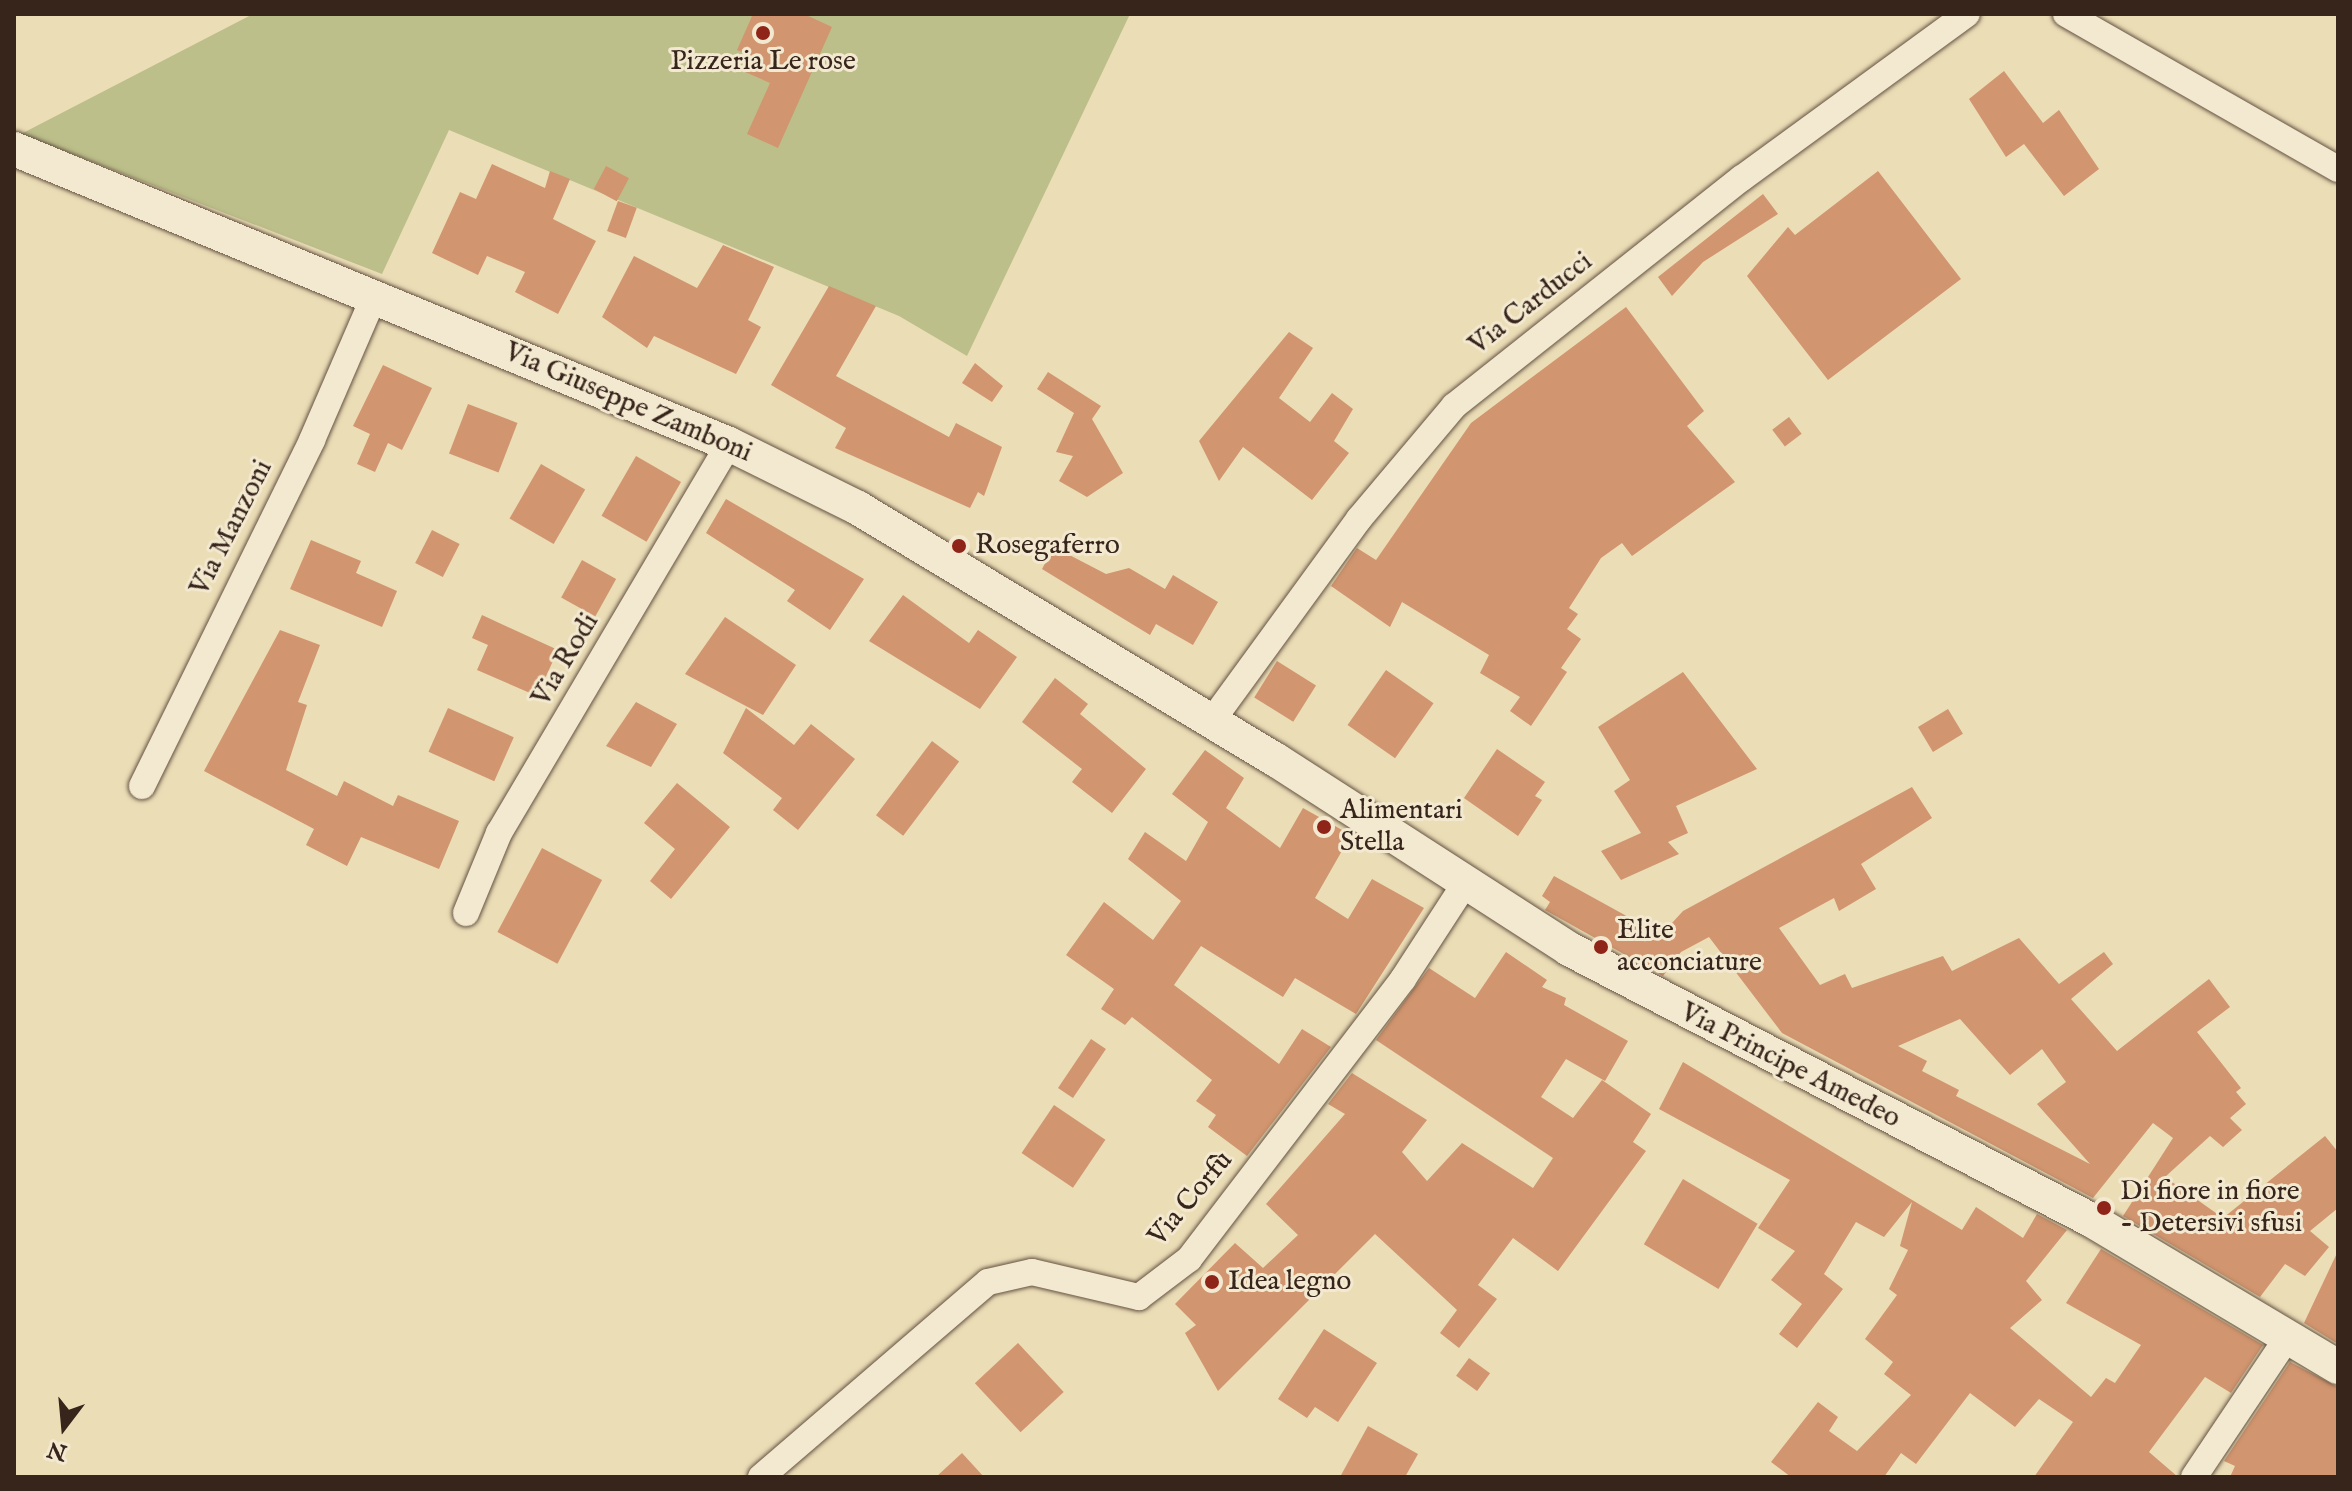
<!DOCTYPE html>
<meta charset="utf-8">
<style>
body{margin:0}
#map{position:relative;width:2352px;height:1491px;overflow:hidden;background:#ebddb6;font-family:"IM FELL English",serif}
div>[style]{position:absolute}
.green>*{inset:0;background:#bcbf8a}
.building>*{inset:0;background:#d1956f;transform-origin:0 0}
.roads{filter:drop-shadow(0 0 2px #645242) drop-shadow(0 0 2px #645242)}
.minor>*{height:26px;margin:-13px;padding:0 13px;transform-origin:13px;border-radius:13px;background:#f2e9d0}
.tertiary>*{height:34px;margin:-17px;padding:0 17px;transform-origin:17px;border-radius:17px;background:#f2e9d0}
.dots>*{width:22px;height:22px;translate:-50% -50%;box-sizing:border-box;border:4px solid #f2e9d0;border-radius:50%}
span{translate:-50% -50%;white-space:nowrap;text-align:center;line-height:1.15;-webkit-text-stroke:6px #f2e9d0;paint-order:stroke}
.poi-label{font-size:28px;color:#37241b}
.left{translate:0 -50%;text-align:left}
.street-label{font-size:28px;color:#37241b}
.frame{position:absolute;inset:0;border:16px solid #37241b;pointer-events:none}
.north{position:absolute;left:24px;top:1387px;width:80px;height:80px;-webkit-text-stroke:6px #f2e9d0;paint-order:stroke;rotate:196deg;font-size:22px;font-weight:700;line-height:32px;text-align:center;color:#37241b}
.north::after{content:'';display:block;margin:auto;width:28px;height:36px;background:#37241b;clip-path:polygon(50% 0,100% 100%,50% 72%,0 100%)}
</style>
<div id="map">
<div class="green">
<div style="clip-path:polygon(253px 14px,1130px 14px,967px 356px,899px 316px,449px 130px,382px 274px,21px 134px)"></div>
</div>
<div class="building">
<div style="clip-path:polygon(753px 14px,804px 14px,832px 27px,778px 148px,747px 134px,770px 83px,743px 71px,749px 55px,737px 50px)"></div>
<div style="clip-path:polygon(2004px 71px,2043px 123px,2059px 110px,2099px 169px,2064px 196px,2024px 144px,2006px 157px,1969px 99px)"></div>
<div style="clip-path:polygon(492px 164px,545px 188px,550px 171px,570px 179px,553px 219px,596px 241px,558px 314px,515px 292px,525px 272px,487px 256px,478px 275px,432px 253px,460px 192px,476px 199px)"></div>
<div style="left:606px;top:166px;width:26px;height:26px;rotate:28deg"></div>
<div style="clip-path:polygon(1878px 171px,1961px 279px,1828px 380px,1747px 276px,1788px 227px,1795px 235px)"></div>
<div style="clip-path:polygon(1763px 194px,1778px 214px,1703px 262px,1672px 296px,1658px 277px)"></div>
<div style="left:618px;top:201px;width:20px;height:32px;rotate:20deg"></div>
<div style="clip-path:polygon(723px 245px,774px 267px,748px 320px,761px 327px,736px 374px,654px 336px,647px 348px,602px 317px,634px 256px,697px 288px)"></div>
<div style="clip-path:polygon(829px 286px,876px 306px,836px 376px,949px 437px,956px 423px,1002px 447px,984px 496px,978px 492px,970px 508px,835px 448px,846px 428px,771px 385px)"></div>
<div style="clip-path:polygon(1626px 307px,1704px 411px,1687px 426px,1735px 482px,1632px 556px,1622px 543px,1601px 558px,1569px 608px,1578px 614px,1567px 629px,1581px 639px,1561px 668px,1567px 672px,1531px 726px,1510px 711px,1520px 697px,1480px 673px,1489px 655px,1402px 602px,1390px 627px,1331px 586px,1357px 548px,1376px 560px,1471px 423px)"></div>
<div style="clip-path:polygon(1289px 332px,1313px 348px,1279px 398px,1310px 422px,1332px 393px,1353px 409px,1334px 441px,1349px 453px,1312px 500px,1243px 447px,1219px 481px,1199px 441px)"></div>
<div style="clip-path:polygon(975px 363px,1003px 386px,992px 402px,962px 383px)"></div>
<div style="clip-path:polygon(383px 365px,432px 388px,402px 450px,388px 443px,375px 472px,357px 464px,370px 434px,353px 426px)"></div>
<div style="clip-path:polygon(1048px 372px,1101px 406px,1092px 419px,1123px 473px,1087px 497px,1059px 481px,1073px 456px,1056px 452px,1074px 413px,1037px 389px)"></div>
<div style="left:468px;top:404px;width:53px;height:53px;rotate:21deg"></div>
<div style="left:1789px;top:417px;width:21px;height:21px;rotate:53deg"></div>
<div style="left:636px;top:456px;width:52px;height:69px;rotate:30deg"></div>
<div style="left:541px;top:464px;width:51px;height:63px;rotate:30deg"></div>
<div style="clip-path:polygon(726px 499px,864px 579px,830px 630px,787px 601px,795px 590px,706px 533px)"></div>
<div style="left:432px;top:530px;width:31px;height:37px;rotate:27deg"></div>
<div style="clip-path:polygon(311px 540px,361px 561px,356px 573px,397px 591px,382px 627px,290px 589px)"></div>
<div style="clip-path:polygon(1054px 547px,1106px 574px,1129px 568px,1165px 589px,1173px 575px,1218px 602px,1193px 645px,1156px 624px,1150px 635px,1042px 569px)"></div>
<div style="left:582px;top:560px;width:39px;height:43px;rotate:29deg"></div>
<div style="clip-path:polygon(903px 595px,969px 643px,978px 630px,1017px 657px,980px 709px,869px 641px)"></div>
<div style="clip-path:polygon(482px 615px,558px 650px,537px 696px,477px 670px,488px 645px,472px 638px)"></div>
<div style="clip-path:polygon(725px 617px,796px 665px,763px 715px,685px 674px)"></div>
<div style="clip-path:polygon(280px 630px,320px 645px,298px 702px,307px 705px,286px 770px,337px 796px,344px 781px,393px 806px,398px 795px,459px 821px,439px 869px,361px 837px,347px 866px,306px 845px,314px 829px,204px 771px)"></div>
<div style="left:1277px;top:661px;width:46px;height:43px;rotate:32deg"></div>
<div style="left:1386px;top:670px;width:58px;height:67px;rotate:35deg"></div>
<div style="clip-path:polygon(1683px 672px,1757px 769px,1676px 806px,1688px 833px,1668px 842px,1679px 854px,1621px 880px,1601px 851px,1641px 833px,1614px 791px,1630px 780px,1598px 727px)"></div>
<div style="clip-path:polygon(1055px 678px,1088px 704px,1080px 714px,1146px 769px,1112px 813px,1072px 782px,1082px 769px,1022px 722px)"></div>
<div style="clip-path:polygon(636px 702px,677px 724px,651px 767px,606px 746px)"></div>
<div style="left:448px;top:708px;width:72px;height:48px;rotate:24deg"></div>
<div style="clip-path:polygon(746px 708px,794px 745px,811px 724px,855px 759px,798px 830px,773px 810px,782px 798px,723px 753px)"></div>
<div style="left:1948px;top:709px;width:29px;height:35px;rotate:59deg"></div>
<div style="left:932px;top:741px;width:34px;height:93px;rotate:37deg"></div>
<div style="clip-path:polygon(1497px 749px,1545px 782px,1535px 796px,1542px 800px,1518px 836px,1464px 798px)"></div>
<div style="clip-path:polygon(1205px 750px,1244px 778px,1226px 808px,1280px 848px,1303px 808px,1351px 835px,1315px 898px,1348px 919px,1372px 879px,1424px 908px,1356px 1014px,1295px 978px,1283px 997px,1201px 946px,1174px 985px,1279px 1064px,1302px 1029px,1331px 1047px,1247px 1156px,1208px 1127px,1216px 1115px,1196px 1101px,1212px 1080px,1132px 1017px,1125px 1025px,1101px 1009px,1114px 989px,1066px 955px,1104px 902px,1153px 940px,1181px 901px,1128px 859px,1145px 832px,1186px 861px,1208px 822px,1172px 794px)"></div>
<div style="clip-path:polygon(677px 783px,730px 827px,671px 899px,650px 881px,675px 849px,644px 823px)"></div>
<div style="clip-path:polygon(evenodd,1912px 787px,1932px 818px,1861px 864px,1876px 889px,1839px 911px,1834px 898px,1779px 928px,1820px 985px,1845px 974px,1852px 988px,1943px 956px,1952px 971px,2019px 938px,2059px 984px,2104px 952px,2113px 964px,2071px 999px,2117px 1051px,2209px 979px,2230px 1007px,2197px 1032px,2241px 1088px,2236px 1092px,2246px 1104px,2230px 1118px,2242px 1130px,2223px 1147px,2210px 1136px,2165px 1177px,2223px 1218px,2325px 1136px,2338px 1152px,2338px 1208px,2310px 1231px,2329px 1247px,2305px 1276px,2285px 1264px,2260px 1297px,2123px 1216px,2173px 1138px,2153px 1123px,2093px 1198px,1782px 1033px,1709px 937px,1681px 952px,1663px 976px,1545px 910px,1550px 902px,1542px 896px,1554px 876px,1661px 935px,1683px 911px,1912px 787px,1960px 1019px,2010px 1075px,2042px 1049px,2066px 1082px,2037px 1104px,2090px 1164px,1956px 1096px,1959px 1090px,1922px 1071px,1927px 1061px,1898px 1046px,1960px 1019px)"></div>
<div style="left:542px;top:848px;width:68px;height:95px;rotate:28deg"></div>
<div style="clip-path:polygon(1506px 952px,1547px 980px,1542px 987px,1566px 998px,1564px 1005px,1628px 1041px,1605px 1081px,1566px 1059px,1541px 1097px,1573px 1118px,1602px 1080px,1651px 1114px,1633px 1142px,1646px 1151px,1558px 1271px,1513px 1238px,1478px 1285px,1497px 1299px,1459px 1348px,1440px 1333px,1457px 1310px,1375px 1234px,1218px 1391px,1185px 1333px,1196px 1325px,1175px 1304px,1235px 1243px,1263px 1268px,1298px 1235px,1266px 1204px,1345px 1114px,1328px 1104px,1352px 1073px,1427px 1120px,1402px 1152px,1427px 1181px,1462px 1143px,1533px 1188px,1553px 1158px,1376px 1040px,1429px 968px,1475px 998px)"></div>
<div style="left:1091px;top:1039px;width:18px;height:59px;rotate:34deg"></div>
<div style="clip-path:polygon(1683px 1062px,1962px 1230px,1976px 1207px,2023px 1238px,2037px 1214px,2067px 1230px,2026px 1281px,2042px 1300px,2010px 1328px,2091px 1397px,2106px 1378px,2115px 1383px,2141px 1345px,2066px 1303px,2101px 1249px,2263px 1345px,2231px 1393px,2205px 1377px,2149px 1452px,2178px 1477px,2034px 1477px,2073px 1422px,2039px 1399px,2015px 1427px,1970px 1393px,1916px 1464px,1901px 1453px,1884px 1477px,1791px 1477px,1771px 1462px,1818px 1402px,1838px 1417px,1829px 1431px,1857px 1451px,1911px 1395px,1884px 1374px,1893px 1362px,1865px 1339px,1897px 1295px,1889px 1289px,1908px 1250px,1900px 1246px,1912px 1202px,1884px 1237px,1856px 1222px,1824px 1274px,1843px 1289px,1797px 1348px,1779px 1334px,1802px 1304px,1771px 1280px,1795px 1251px,1758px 1228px,1790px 1180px,1659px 1109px)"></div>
<div style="left:1054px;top:1105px;width:62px;height:58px;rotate:34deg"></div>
<div style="left:1683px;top:1179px;width:87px;height:76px;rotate:31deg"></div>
<div style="clip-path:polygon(2338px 1251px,2338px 1344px,2304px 1323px)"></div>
<div style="clip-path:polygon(1324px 1329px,1377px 1363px,1338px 1422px,1315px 1407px,1307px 1418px,1278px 1399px)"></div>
<div style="left:1018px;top:1343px;width:67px;height:59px;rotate:47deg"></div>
<div style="left:1469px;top:1358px;width:26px;height:22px;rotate:36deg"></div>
<div style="clip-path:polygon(2290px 1362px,2338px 1387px,2338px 1477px,2230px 1477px,2235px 1466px,2224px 1461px)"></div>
<div style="clip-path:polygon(1368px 1426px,1418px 1454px,1405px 1477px,1340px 1477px)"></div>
<div style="clip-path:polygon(962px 1453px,984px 1477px,936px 1477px)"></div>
</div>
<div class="roads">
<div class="minor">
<div style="left:2066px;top:14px;width:313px;rotate:29.7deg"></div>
<div style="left:1211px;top:722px;width:251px;rotate:-53.9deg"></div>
<div style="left:1359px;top:519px;width:148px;rotate:-49.9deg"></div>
<div style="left:1454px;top:406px;width:367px;rotate:-38.4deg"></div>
<div style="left:1742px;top:178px;width:278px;rotate:-36.1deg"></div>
<div style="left:142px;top:786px;width:386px;rotate:-63.8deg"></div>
<div style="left:312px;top:440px;width:156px;rotate:-66.6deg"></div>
<div style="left:466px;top:913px;width:87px;rotate:-67.6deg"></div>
<div style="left:499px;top:833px;width:452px;rotate:-59.4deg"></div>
<div style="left:761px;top:1477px;width:299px;rotate:-40.7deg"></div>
<div style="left:988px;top:1282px;width:45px;rotate:-12.8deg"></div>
<div style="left:1032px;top:1272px;width:110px;rotate:13.2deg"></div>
<div style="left:1139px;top:1297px;width:63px;rotate:-37.2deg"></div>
<div style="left:1189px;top:1259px;width:352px;rotate:-52.6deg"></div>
<div style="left:1403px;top:979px;width:116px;rotate:-57deg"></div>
<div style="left:2194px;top:1477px;width:167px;rotate:-56.2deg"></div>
</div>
<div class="tertiary">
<div style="left:14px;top:149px;width:773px;rotate:22.42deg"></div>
<div style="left:729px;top:444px;width:144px;rotate:26.4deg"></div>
<div style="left:858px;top:508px;width:488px;rotate:31.1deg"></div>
<div style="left:1276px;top:760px;width:349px;rotate:32.8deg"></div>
<div style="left:1569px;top:949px;width:590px;rotate:27.43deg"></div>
<div style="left:2093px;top:1221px;width:285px;rotate:30.8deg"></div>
</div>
</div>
<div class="dots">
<div style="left:763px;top:33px;background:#8f2418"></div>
<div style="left:959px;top:546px;background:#8f2418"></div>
<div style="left:1324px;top:827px;background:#8f2418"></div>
<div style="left:1601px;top:947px;background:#8f2418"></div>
<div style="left:2104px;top:1208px;background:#8f2418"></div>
<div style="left:1212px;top:1282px;background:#8f2418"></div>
</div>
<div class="poi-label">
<span style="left:763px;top:62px">Pizzeria Le rose</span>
<span class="left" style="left:975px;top:546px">Rosegaferro</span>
<span class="left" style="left:1340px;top:827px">Alimentari<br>Stella</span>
<span class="left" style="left:1617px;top:947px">Elite<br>acconciature</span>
<span class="left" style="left:2120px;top:1208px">Di fiore in fiore<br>- Detersivi sfusi</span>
<span class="left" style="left:1228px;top:1282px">Idea legno</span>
</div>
<div class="street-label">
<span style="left:1531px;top:304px;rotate:-38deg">Via Carducci</span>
<span style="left:628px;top:403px;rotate:23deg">Via Giuseppe Zamboni</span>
<span style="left:232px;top:528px;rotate:-63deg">Via Manzoni</span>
<span style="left:566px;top:660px;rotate:-59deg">Via Rodi</span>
<span style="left:1790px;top:1066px;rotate:27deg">Via Principe Amedeo</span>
<span style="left:1191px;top:1199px;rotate:-50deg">Via Corfù</span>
</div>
<div class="frame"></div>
<div class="north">N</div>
</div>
